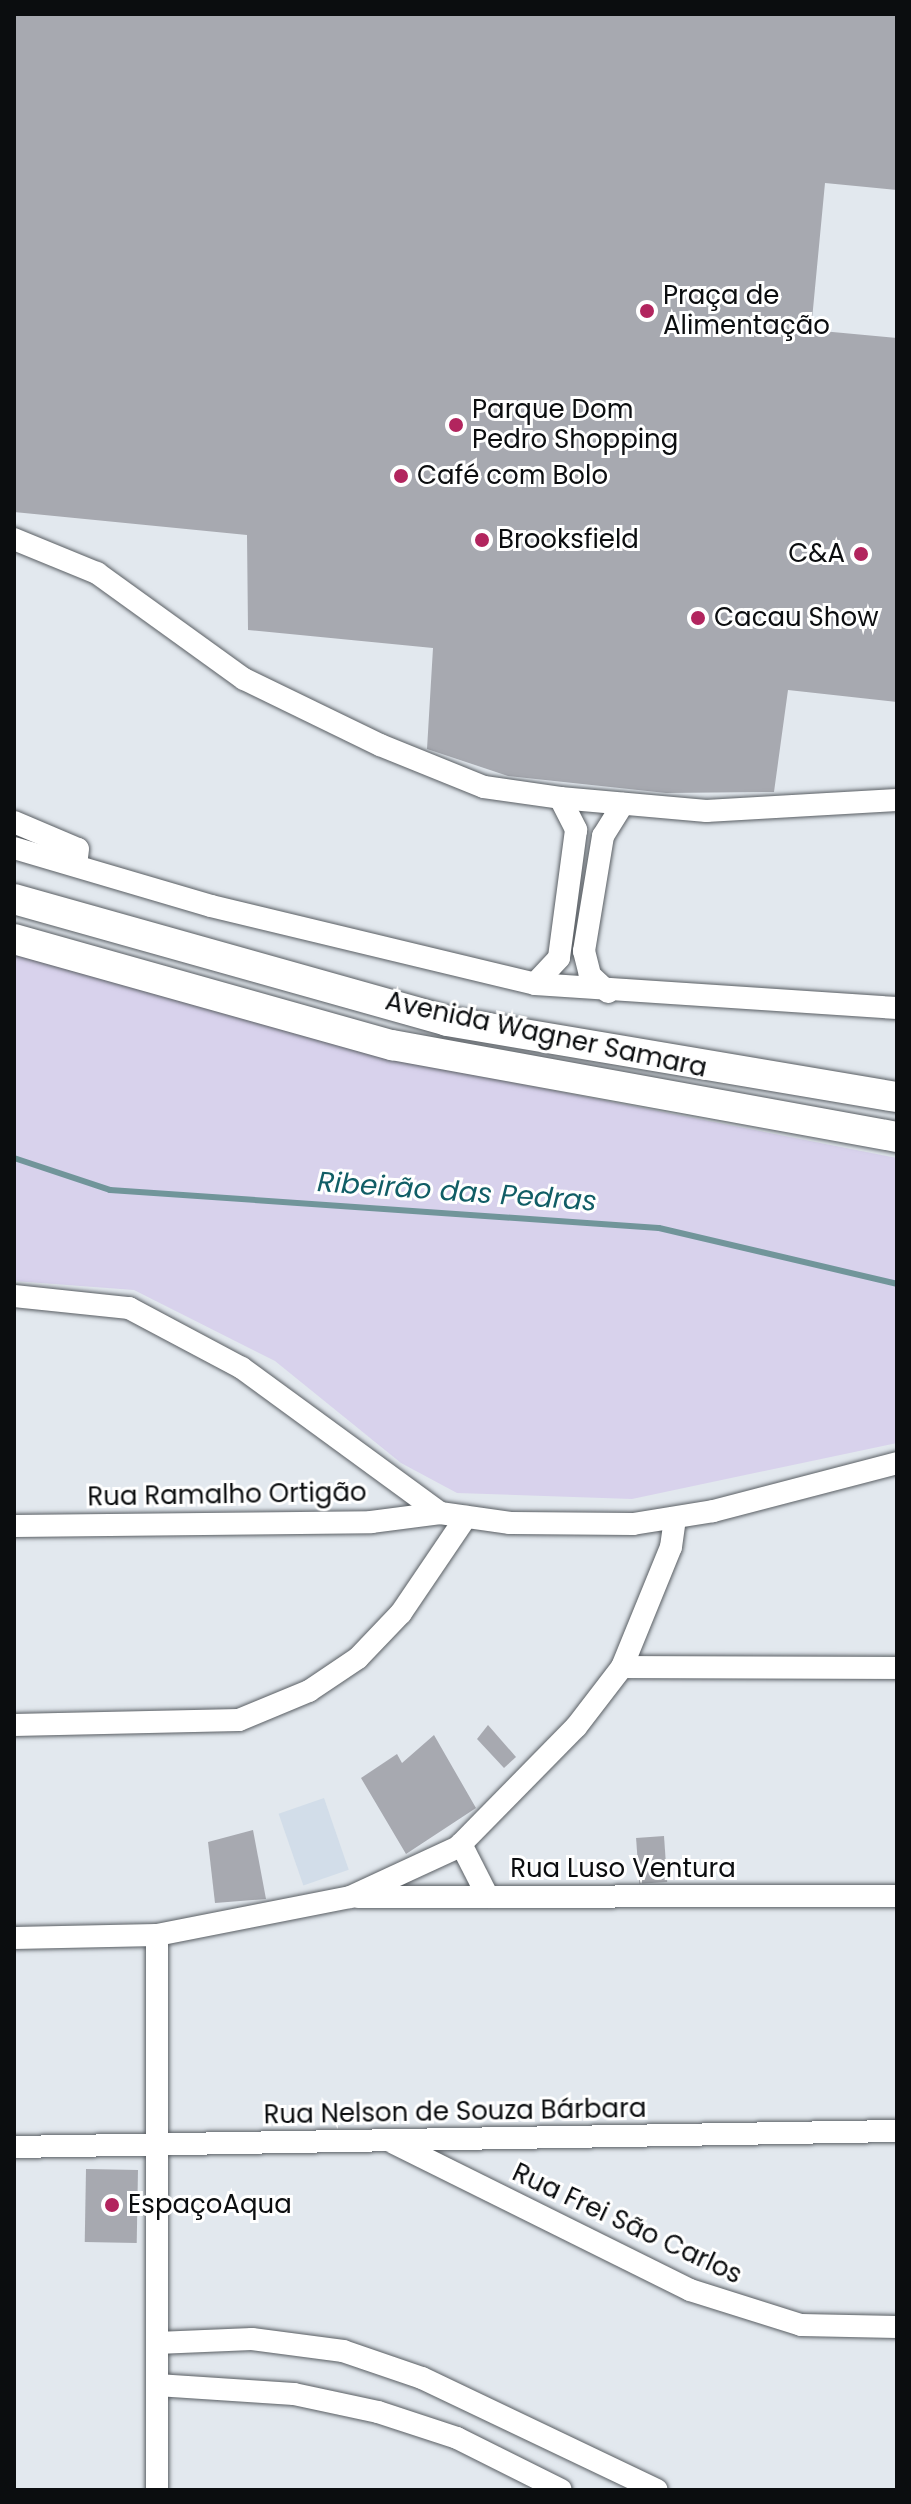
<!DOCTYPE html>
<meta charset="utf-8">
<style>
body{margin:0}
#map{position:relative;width:911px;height:2504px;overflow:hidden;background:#e2e8ee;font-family:Poppins,sans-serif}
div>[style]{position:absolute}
.built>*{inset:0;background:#d2dde9;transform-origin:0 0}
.green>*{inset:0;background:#d8d2ec}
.stream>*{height:6px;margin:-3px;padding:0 3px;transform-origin:3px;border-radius:3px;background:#71959a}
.building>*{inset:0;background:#a7a9b0;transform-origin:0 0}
.roads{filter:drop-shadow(0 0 2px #595e63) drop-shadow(0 0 2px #595e63)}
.minor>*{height:22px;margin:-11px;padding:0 11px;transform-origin:11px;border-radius:11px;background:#fff}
.major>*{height:30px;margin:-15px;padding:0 15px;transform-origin:15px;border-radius:15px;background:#fff}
.dots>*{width:22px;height:22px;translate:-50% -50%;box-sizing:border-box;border:4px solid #fff;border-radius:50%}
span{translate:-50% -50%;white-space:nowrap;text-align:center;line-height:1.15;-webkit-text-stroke:6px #fff;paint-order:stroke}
.poi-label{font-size:26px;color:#0b0d0f}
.left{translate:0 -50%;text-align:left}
.right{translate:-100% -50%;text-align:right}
.street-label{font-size:26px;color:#0b0d0f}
.water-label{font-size:28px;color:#115e66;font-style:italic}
.frame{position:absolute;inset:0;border:16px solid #0b0d0f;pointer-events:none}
</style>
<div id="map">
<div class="built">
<div style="left:324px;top:1798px;width:76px;height:48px;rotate:71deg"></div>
</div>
<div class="green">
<div style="clip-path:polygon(14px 953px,378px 1056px,897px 1158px,897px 1443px,632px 1499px,457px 1493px,401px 1463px,275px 1361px,134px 1290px,14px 1281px)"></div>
</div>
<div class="stream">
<div style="left:14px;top:1158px;width:101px;rotate:18.4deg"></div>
<div style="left:110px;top:1190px;width:550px;rotate:3.96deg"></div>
<div style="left:659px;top:1228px;width:244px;rotate:13.2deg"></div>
</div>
<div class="building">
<div style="clip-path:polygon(14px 14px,897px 14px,897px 190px,825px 183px,811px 330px,897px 338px,897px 702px,788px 690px,774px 792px,666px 793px,508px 776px,427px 749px,433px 648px,248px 630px,247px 535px,14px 512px)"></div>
<div style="clip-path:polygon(488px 1725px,516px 1757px,504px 1768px,477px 1739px)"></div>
<div style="clip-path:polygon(434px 1735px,476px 1808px,406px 1854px,361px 1778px,397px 1754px,402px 1763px)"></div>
<div style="clip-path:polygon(253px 1830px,266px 1899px,215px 1903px,208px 1842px)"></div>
<div style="left:664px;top:1836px;width:46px;height:28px;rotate:86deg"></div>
<div style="left:86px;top:2169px;width:52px;height:73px;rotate:1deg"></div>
</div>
<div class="roads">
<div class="minor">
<div style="left:14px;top:539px;width:90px;rotate:22.3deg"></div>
<div style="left:97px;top:573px;width:181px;rotate:35.8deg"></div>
<div style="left:244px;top:679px;width:151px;rotate:25.9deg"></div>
<div style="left:380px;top:745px;width:112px;rotate:22deg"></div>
<div style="left:484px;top:787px;width:77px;rotate:8.2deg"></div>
<div style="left:560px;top:798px;width:36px;rotate:63deg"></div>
<div style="left:576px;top:830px;width:129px;rotate:97.6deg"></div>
<div style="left:559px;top:958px;width:35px;rotate:133deg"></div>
<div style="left:560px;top:798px;width:147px;rotate:5.1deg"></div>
<div style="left:706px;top:811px;width:191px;rotate:-3.3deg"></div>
<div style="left:14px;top:822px;width:69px;rotate:22.9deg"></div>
<div style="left:78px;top:849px;width:16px;rotate:97deg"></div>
<div style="left:14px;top:848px;width:205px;rotate:16.4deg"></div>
<div style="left:211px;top:906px;width:333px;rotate:13.5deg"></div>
<div style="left:535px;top:984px;width:363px;rotate:3.8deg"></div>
<div style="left:608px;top:992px;width:25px;rotate:-137deg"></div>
<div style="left:590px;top:975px;width:25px;rotate:-104deg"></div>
<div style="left:584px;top:951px;width:117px;rotate:-80.6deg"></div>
<div style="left:603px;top:836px;width:38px;rotate:-58deg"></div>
<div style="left:14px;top:1296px;width:116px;rotate:6deg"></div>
<div style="left:129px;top:1308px;width:128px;rotate:28deg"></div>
<div style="left:242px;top:1368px;width:245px;rotate:36.2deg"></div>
<div style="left:440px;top:1513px;width:71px;rotate:8.1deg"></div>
<div style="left:510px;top:1523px;width:123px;rotate:0.5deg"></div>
<div style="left:633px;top:1524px;width:81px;rotate:-9.2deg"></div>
<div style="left:713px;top:1511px;width:190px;rotate:-14.6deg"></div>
<div style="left:14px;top:1526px;width:357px;rotate:-0.6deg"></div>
<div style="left:371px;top:1522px;width:70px;rotate:-7.4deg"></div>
<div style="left:622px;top:1667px;width:275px;rotate:0.2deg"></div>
<div style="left:14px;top:1725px;width:225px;rotate:-1.3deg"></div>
<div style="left:239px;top:1720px;width:76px;rotate:-22.5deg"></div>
<div style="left:309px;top:1691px;width:59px;rotate:-34deg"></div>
<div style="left:358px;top:1658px;width:62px;rotate:-46.3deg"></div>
<div style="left:401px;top:1613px;width:116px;rotate:-55.9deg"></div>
<div style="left:461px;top:1844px;width:59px;rotate:63deg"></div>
<div style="left:358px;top:1897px;width:539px;rotate:-0.11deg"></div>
<div style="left:157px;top:1935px;width:555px;rotate:90deg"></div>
<div style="left:14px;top:1938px;width:143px;rotate:-1.2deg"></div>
<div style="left:157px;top:1935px;width:197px;rotate:-11.1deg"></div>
<div style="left:350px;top:1897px;width:119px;rotate:-24.8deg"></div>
<div style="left:458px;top:1847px;width:168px;rotate:-45.5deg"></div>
<div style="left:576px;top:1727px;width:76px;rotate:-52.5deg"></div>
<div style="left:622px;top:1667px;width:130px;rotate:-67.8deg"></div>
<div style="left:671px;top:1547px;width:29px;rotate:-82deg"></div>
<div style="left:394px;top:2143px;width:330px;rotate:26.4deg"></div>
<div style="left:690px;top:2290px;width:116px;rotate:17.5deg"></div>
<div style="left:801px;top:2325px;width:96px;rotate:1.2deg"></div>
<div style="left:14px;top:2147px;width:883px;rotate:-1.04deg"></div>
<div style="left:157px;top:2343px;width:95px;rotate:-2.4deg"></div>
<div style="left:252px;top:2339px;width:92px;rotate:7.5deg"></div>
<div style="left:343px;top:2351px;width:83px;rotate:18.9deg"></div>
<div style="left:422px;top:2378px;width:260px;rotate:25.5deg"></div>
<div style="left:157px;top:2385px;width:137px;rotate:3.8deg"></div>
<div style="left:294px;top:2394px;width:86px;rotate:12.1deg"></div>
<div style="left:378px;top:2412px;width:83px;rotate:18.2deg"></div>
<div style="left:457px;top:2438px;width:116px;rotate:26.6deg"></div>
</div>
<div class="major">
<div style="left:14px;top:899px;width:450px;rotate:15.7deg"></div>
<div style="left:447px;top:1021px;width:456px;rotate:9.6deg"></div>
<div style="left:14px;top:939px;width:393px;rotate:15.7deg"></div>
<div style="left:392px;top:1045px;width:513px;rotate:10.32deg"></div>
</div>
</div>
<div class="dots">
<div style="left:647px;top:311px;background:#b2255e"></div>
<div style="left:456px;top:425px;background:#b2255e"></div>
<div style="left:401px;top:476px;background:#b2255e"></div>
<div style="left:482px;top:540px;background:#b2255e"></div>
<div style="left:861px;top:554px;background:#b2255e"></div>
<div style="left:698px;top:618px;background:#b2255e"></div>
<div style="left:112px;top:2205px;background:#b2255e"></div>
</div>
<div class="poi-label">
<span class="left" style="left:663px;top:311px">Praça de<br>Alimentação</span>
<span class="left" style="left:472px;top:425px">Parque Dom<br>Pedro Shopping</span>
<span class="left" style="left:417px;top:476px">Café com Bolo</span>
<span class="left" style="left:498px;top:540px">Brooksfield</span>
<span class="right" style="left:845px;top:554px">C&amp;A</span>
<span class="left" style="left:714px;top:618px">Cacau Show</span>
<span class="left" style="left:128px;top:2205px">EspaçoAqua</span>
</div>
<div class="street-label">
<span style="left:546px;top:1035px;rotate:12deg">Avenida Wagner Samara</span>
<span style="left:227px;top:1495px;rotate:-1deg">Rua Ramalho Ortigão</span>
<span style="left:623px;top:1869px">Rua Luso Ventura</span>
<span style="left:455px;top:2112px;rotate:-1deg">Rua Nelson de Souza Bárbara</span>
<span style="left:627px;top:2224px;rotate:25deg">Rua Frei São Carlos</span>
</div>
<div class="water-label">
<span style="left:457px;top:1192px;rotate:4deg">Ribeirão das Pedras</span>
</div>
<div class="frame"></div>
</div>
